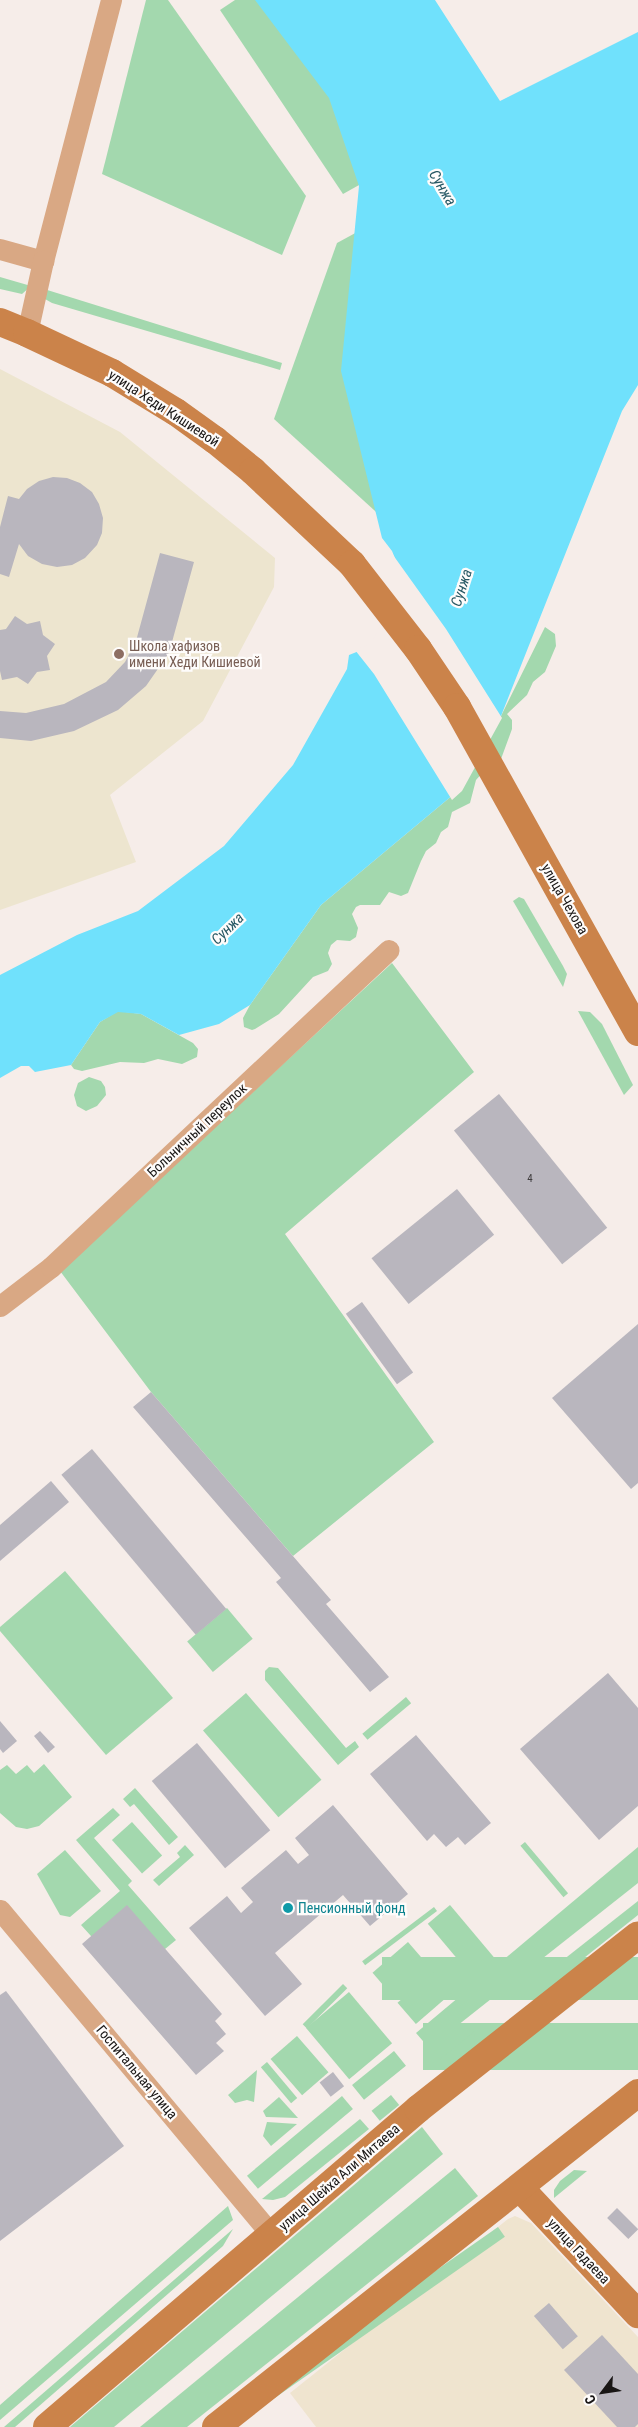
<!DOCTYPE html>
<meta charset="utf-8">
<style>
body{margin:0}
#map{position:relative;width:638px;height:2427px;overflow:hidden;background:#f6ede9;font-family:"Roboto Condensed",sans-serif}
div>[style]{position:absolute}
.industrial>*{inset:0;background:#efe4cf}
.education>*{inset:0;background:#ede5cf}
.green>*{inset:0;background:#a3d8ae;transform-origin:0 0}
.water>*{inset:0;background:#70e1fc}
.pier>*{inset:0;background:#f6ede9}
.building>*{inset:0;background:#b9b6be;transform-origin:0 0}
.street>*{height:21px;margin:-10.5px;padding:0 10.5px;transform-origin:10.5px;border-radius:10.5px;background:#d9a884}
.secondary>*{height:28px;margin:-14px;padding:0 14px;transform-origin:14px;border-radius:14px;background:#cb834a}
.dots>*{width:14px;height:14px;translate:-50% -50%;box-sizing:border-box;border:2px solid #fefcfb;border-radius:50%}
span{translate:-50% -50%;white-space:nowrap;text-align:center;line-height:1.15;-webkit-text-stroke:4.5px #fefcfb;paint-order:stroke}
.number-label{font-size:11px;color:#413e3f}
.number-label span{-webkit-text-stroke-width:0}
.street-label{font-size:14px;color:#191615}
.education-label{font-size:14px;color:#785e54}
.left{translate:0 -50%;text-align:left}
.culture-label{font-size:14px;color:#0d838f}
.water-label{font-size:15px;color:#275864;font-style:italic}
.north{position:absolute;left:578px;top:2367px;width:50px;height:50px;-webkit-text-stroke:4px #fefcfb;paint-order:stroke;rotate:239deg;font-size:14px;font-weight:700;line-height:20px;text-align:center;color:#191615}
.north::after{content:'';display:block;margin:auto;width:18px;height:22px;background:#191615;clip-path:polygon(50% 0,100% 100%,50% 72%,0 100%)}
</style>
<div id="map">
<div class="industrial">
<div style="clip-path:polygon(515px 2216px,531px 2223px,638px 2337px,638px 2427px,316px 2427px,290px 2393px,508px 2219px)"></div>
</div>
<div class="education">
<div style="clip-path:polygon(0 369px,120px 432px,275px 558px,274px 587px,203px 721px,110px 795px,136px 862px,0 910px)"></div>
</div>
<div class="green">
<div style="clip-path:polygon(146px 0,168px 0,306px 196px,282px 255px,102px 174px)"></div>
<div style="clip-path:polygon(235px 0,387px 0,477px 119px,343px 194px,220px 10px)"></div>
<div style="clip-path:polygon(590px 105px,397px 531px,274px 419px,337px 243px)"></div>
<div style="clip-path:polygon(0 277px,31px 286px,22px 294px,0 289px)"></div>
<div style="clip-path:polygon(44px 289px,282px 363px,280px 370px,52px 303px,45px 299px)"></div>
<div style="clip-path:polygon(545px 627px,555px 634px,556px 646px,545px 672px,533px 682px,527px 695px,507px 714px,512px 720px,512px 729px,501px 759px,485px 770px,476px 780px,470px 803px,452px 812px,448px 827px,441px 832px,436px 843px,426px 851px,421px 861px,408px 893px,401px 896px,389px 892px,380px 905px,360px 905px,356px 907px,352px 914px,358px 928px,356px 937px,350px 941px,337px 940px,331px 945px,328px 953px,332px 964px,328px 971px,313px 977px,279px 1014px,255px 1029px,252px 1030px,244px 1027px,243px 1018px,250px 1005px,321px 905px,460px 789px,501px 716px)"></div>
<div style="clip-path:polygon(519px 897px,524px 899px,563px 966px,567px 974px,563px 987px,513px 901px)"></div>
<div style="clip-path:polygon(392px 963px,474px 1072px,285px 1234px,434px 1442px,293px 1556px,151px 1392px,60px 1271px)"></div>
<div style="clip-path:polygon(118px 1011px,141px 1014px,193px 1043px,198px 1049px,197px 1057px,182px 1064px,158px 1059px,144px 1063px,120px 1062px,82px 1071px,74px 1069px,71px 1065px,100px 1022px)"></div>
<div style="clip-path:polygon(578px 1011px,590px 1012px,602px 1024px,633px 1085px,624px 1095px)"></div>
<div style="clip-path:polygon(89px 1077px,101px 1081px,105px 1087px,106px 1095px,97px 1106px,86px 1111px,77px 1106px,74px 1095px,78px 1083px)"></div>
<div style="clip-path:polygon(65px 1571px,173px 1698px,106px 1755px,0 1631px,0 1627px)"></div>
<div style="left:227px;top:1608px;width:40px;height:52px;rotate:50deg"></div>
<div style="clip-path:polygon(269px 1667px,278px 1668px,346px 1748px,355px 1741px,359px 1747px,338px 1765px,265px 1680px,265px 1671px)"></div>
<div style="left:246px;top:1693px;width:115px;height:57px;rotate:49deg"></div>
<div style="left:406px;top:1697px;width:8px;height:57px;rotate:50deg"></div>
<div style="clip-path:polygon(44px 1764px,72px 1797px,39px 1826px,27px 1829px,16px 1827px,0 1813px,0 1770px,7px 1765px,16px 1774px,27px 1765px,34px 1773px)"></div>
<div style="clip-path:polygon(135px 1788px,178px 1837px,169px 1845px,134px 1804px,130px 1807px,123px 1799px)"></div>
<div style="clip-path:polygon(113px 1808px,120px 1815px,94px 1838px,132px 1881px,128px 1885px,176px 1940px,165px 1949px,91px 1936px,81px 1925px,120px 1891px,76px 1840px)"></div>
<div style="left:132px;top:1822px;width:45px;height:27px;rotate:48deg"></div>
<div style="left:525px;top:1842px;width:67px;height:6px;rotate:50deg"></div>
<div style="clip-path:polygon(185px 1845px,194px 1855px,159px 1886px,153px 1880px,180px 1857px,177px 1853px)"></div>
<div style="clip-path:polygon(638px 1847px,638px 1883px,429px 2048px,416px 2033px)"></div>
<div style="clip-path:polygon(65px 1850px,101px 1891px,70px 1917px,60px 1915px,37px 1874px)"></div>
<div style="clip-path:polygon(638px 1901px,638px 1915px,545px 1989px,530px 1986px)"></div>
<div style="left:450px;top:1905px;width:68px;height:29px;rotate:50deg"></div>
<div style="left:434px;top:1907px;width:5px;height:90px;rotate:53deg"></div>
<div style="left:408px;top:1942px;width:28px;height:47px;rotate:49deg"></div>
<div style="left:638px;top:1957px;width:43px;height:256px;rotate:90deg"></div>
<div style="left:433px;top:1972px;width:28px;height:47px;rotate:49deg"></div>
<div style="left:343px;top:1984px;width:6px;height:57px;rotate:45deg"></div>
<div style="left:349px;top:1992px;width:67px;height:56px;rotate:50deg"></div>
<div style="left:638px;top:2023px;width:47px;height:215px;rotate:90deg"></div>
<div style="clip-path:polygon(475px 2031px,474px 2045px,445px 2068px,439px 2060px)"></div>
<div style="left:297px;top:2036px;width:48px;height:35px;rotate:49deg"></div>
<div style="left:394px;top:2051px;width:19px;height:54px;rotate:51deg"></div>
<div style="left:267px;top:2062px;width:47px;height:8px;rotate:50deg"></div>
<div style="clip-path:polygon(257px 2070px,254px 2102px,247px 2100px,235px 2103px,228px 2095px)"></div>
<div style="left:391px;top:2095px;width:13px;height:25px;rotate:51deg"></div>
<div style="left:342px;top:2096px;width:17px;height:124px;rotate:50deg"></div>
<div style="clip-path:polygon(279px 2097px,298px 2118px,266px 2117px,263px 2111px)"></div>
<div style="clip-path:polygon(360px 2119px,369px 2129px,285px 2197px,273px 2200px,262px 2199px)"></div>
<div style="clip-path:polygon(267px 2122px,297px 2124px,271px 2146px,263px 2136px)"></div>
<div style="clip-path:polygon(422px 2127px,443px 2154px,114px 2427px,70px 2427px)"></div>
<div style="clip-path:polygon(455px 2168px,478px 2196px,187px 2427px,140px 2427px)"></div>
<div style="clip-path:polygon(574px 2170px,587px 2171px,554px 2198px,554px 2190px,560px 2181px)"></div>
<div style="clip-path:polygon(228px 2206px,233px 2220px,0 2420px,0 2405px)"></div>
<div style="left:498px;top:2227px;width:12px;height:321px;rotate:55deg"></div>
<div style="clip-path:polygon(233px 2229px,223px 2246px,15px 2427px,4px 2427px)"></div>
</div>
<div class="water">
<div style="clip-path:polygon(255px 0,435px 0,500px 101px,638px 32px,638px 385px,622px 411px,501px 716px,460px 789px,321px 905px,250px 1005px,219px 1024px,179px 1035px,141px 1014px,118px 1012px,100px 1022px,71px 1065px,35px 1072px,29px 1066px,21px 1066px,0 1078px,0 975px,77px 935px,138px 911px,224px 846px,293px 765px,347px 669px,349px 655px,374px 645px,385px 623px,397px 563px,392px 551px,382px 538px,341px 371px,359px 186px,329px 98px)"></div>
</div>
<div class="pier">
<div style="clip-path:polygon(378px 534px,446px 629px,502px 718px,462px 791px,452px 800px,374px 674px,355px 650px,372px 643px,390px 602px,390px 581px,394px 563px)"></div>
</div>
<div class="building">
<div style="clip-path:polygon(53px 477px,67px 478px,80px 483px,92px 492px,99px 504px,103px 518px,102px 533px,97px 545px,85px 558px,72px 565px,57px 567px,42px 564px,28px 556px,19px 544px,9px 577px,0 574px,0 527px,8px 496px,19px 499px,27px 489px,39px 481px)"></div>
<div style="clip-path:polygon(160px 553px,194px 562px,169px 653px,146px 686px,118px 710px,74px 731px,31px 741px,0 738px,0 711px,26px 713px,64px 704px,106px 682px,125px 662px,136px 641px)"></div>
<div style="clip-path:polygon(15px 616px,27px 624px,40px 621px,43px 635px,55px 644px,47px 656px,50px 670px,37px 672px,28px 684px,17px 677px,2px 680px,0 671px,0 630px,6px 629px)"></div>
<div style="left:499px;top:1094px;width:172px;height:58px;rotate:51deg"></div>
<div style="left:457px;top:1189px;width:59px;height:110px;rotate:51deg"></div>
<div style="left:362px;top:1302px;width:87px;height:20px;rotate:54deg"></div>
<div style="clip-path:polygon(638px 1324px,638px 1483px,631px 1489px,552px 1398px)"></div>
<div style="clip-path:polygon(151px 1392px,331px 1600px,326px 1604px,389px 1677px,370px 1692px,276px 1582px,281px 1578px,133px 1407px)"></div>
<div style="left:92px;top:1449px;width:209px;height:40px;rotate:50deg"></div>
<div style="clip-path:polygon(51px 1481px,69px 1502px,0 1561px,0 1525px)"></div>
<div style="clip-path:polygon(608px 1673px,638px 1708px,638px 1806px,599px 1840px,520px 1749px)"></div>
<div style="clip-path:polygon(0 1721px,17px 1741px,3px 1753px,0 1749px)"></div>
<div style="clip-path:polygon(40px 1731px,55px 1747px,48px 1753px,34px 1736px)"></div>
<div style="clip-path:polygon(416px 1735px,491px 1823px,465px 1845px,458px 1837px,446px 1847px,434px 1834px,427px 1841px,370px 1774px)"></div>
<div style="left:197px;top:1743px;width:114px;height:59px;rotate:50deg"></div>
<div style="clip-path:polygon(333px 1805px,408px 1894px,370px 1926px,343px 1895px,275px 1953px,302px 1984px,265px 2016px,189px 1928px,227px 1896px,241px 1913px,253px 1902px,241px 1888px,286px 1850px,298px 1864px,309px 1855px,295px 1838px)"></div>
<div style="clip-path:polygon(127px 1905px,222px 2014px,215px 2021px,226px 2034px,216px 2043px,224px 2051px,196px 2075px,82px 1944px)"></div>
<div style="clip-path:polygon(6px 1991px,124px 2146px,0 2241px,0 1995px)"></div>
<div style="left:333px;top:2072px;width:18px;height:17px;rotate:52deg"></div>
<div style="left:617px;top:2208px;width:30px;height:14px;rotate:45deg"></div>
<div style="left:549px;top:2303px;width:44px;height:20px;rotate:49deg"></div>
<div style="clip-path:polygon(602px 2335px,638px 2374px,638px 2424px,635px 2427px,617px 2427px,564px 2370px)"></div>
</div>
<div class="street">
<div style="left:0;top:249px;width:45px;rotate:15.6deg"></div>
<div style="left:43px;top:261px;width:270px;rotate:-75.4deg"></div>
<div style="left:27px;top:333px;width:74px;rotate:-77.5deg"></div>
<div style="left:0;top:1306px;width:64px;rotate:-37.4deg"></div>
<div style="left:51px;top:1267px;width:463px;rotate:-43.2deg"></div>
<div style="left:0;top:1910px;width:424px;rotate:50.1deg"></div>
</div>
<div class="secondary">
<div style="left:0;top:322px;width:29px;rotate:22deg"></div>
<div style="left:27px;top:333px;width:94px;rotate:25.2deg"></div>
<div style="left:112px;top:373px;width:75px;rotate:31.4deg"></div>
<div style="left:176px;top:412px;width:48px;rotate:35.7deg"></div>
<div style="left:215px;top:440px;width:49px;rotate:39.2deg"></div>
<div style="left:253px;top:471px;width:136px;rotate:43.2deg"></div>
<div style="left:352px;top:564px;width:108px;rotate:52.2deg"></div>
<div style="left:418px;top:649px;width:70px;rotate:56.1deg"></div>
<div style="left:457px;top:707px;width:372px;rotate:60.9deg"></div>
<div style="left:520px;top:2188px;width:173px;rotate:46.9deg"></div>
<div style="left:47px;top:2427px;width:489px;rotate:-40.6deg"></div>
<div style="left:418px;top:2109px;width:280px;rotate:-38.3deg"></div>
<div style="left:216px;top:2427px;width:538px;rotate:-38.36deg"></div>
</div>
<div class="dots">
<div style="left:119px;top:654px;background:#8d6e63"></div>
<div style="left:288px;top:1908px;background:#0f9aa8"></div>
</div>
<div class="number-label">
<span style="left:530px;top:1179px">4</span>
</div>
<div class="street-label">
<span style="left:164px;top:408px;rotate:33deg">улица Хеди Кишиевой</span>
<span style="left:565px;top:899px;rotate:60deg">улица Чехова</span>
<span style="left:197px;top:1130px;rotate:-43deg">Больничный переулок</span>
<span style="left:137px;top:2072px;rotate:50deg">Госпитальная улица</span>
<span style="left:339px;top:2177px;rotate:-41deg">улица Шейха Али Митаева</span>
<span style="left:579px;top:2251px;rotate:47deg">улица Гадаева</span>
</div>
<div class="education-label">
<span class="left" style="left:129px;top:654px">Школа хафизов<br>имени Хеди Кишиевой</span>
</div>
<div class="culture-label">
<span class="left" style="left:298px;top:1908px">Пенсионный фонд</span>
</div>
<div class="water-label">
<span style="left:442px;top:188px;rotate:59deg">Сунжа</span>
<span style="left:462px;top:588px;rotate:-72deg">Сунжа</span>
<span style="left:228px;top:929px;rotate:-44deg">Сунжа</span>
</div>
<div class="north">С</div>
</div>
